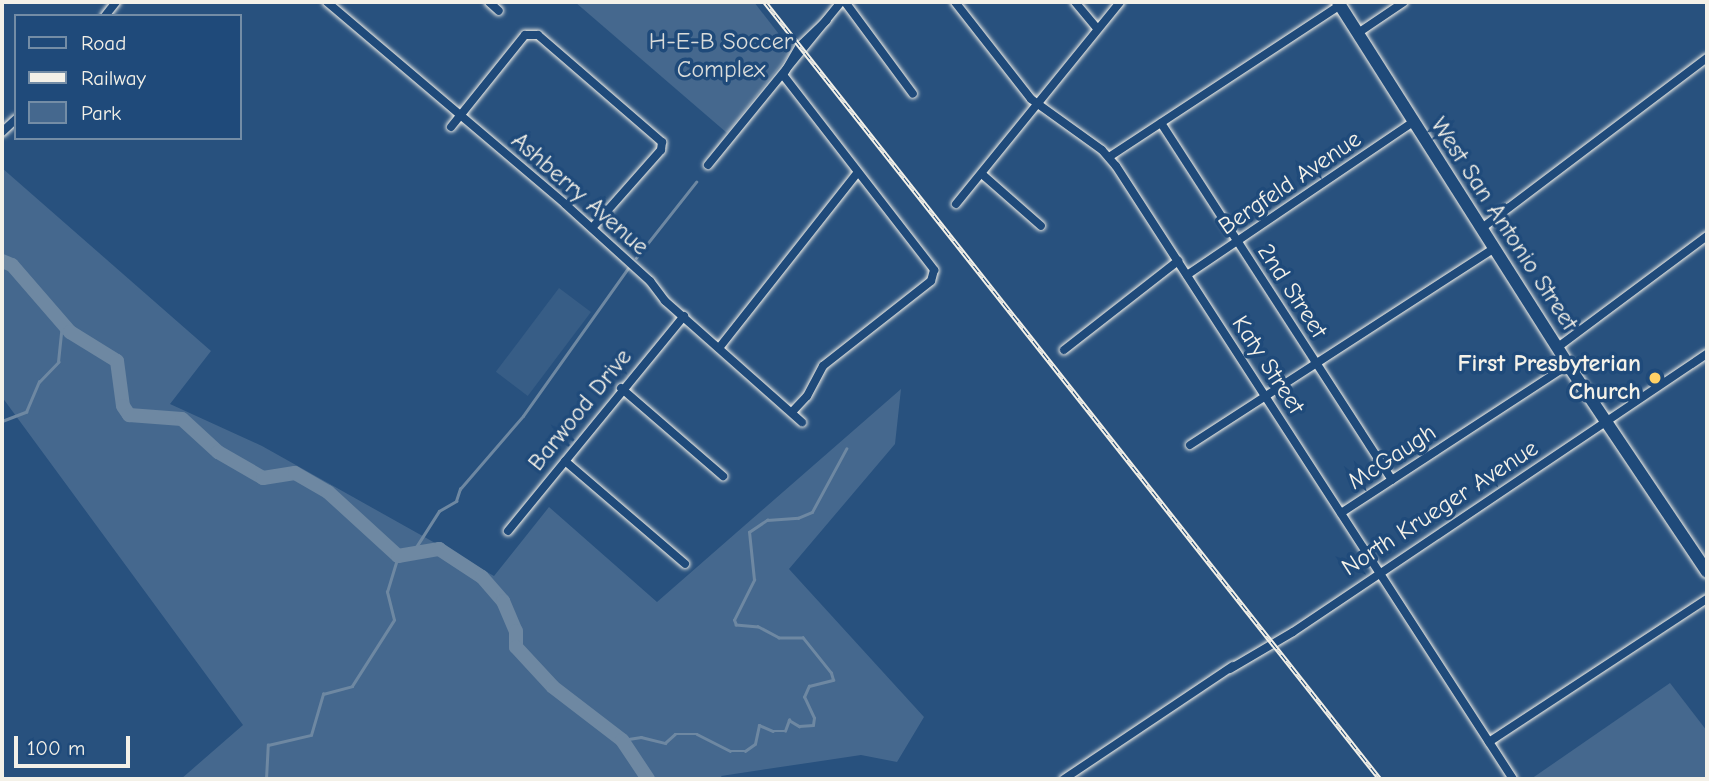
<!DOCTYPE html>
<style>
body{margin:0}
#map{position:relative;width:1709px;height:781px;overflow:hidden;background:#28517e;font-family:"Comic Neue",sans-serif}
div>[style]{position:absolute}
.built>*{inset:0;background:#375d86;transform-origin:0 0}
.green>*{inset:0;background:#45688e}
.stream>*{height:2.5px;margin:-1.25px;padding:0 1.25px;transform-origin:1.25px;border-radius:1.25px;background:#6e88a2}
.river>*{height:14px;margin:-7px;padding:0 7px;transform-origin:7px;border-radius:7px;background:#6e88a2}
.roads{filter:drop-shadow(0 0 2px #f4f1e8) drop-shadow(0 0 2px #f4f1e8)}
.street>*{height:8px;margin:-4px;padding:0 4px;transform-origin:4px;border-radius:4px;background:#1f4a7a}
.secondary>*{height:12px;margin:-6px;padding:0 6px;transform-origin:6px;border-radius:6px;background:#1f4a7a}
.rail>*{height:5px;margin-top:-2.5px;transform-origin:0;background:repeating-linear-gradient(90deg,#1f4a7a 0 8px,#f4f1e8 0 16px);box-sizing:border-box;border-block:2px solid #f4f1e8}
.dots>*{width:19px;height:19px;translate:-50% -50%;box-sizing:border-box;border:4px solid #1f4a7a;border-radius:50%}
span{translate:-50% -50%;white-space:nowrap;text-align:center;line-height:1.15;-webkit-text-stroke:7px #1f4a7a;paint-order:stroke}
.park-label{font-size:24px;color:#dadcda}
.street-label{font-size:24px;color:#f4f1e8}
.poi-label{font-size:24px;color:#f4f1e8;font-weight:700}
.right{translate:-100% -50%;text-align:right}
.frame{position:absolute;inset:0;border:4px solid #f4f1e8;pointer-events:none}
.legend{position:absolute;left:14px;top:14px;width:228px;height:126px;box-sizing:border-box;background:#1f4a7a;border:2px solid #748da6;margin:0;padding:9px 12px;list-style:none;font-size:21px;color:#f4f1e8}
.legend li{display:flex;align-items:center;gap:14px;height:35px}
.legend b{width:35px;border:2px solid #748da6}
.scale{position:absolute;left:14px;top:736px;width:116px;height:32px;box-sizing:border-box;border:4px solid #f4f1e8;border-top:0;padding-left:9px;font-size:21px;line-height:24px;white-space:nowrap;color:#f4f1e8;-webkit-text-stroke:5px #1f4a7a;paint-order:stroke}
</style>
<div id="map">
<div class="built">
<div style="left:559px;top:288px;width:40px;height:105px;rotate:37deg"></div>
</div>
<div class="green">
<div style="clip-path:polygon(575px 2px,754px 2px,792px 51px,727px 133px)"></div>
<div style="clip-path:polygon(2px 168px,211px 351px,170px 404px,262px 446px,494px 576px,549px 507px,657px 602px,901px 389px,895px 444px,789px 569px,924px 717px,897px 762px,861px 755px,721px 776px,723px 779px,181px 779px,243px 725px,2px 397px)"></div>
<div style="clip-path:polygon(1670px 683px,1707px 731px,1707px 779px,1531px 779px)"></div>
</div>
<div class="stream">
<div style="left:636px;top:258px;width:97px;rotate:-51.7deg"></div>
<div style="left:2px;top:421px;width:26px;rotate:-21deg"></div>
<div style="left:26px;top:412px;width:33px;rotate:-67deg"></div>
<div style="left:39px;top:382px;width:28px;rotate:-46deg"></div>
<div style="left:58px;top:362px;width:39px;rotate:-84deg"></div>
<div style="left:2px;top:503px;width:18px;rotate:90deg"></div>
<div style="left:411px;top:555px;width:52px;rotate:-57.5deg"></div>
<div style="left:439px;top:511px;width:20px;rotate:-30deg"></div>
<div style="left:456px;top:501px;width:13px;rotate:-72deg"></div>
<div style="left:460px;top:489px;width:96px;rotate:-49.2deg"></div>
<div style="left:523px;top:416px;width:181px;rotate:-54.6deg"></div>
<div style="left:622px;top:740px;width:19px;rotate:-9deg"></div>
<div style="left:641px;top:737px;width:25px;rotate:14deg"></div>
<div style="left:665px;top:743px;width:13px;rotate:-42deg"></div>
<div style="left:675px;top:734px;width:22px"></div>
<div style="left:697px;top:734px;width:37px;rotate:27deg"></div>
<div style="left:730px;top:751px;width:15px"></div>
<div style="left:745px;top:751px;width:12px;rotate:-35deg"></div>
<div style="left:755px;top:744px;width:19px;rotate:-78deg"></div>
<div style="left:759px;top:725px;width:15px;rotate:23deg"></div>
<div style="left:773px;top:731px;width:12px"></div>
<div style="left:785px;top:731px;width:12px;rotate:-70deg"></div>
<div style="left:789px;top:720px;width:12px;rotate:31deg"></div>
<div style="left:799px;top:726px;width:14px;rotate:-4deg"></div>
<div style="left:813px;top:725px;width:7px;rotate:-82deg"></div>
<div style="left:814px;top:718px;width:23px;rotate:-115deg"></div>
<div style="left:804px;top:697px;width:12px;rotate:-66deg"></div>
<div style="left:809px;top:686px;width:25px;rotate:-14deg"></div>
<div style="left:833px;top:680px;width:7px;rotate:-106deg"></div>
<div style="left:831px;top:673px;width:45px;rotate:-128.7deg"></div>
<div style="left:803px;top:638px;width:24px;rotate:180deg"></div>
<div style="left:779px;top:638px;width:24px;rotate:-152deg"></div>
<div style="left:758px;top:627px;width:22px;rotate:-175deg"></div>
<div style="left:736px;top:625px;width:5px;rotate:-112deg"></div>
<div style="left:734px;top:620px;width:45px;rotate:-63.4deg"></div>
<div style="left:754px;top:580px;width:48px;rotate:-95.9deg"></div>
<div style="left:749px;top:532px;width:22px;rotate:-34deg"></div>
<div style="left:767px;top:520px;width:31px;rotate:-4deg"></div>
<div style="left:798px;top:518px;width:15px;rotate:-23deg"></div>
<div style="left:812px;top:512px;width:72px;rotate:-61.6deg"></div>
<div style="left:266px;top:779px;width:34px;rotate:-87deg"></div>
<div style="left:268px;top:745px;width:44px;rotate:-13.1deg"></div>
<div style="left:311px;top:735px;width:43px;rotate:-73.7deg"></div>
<div style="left:323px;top:694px;width:30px;rotate:-15deg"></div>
<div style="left:352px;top:686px;width:78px;rotate:-57.5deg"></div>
<div style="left:394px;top:620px;width:29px;rotate:-104deg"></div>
<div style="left:387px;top:592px;width:38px;rotate:-73deg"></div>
</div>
<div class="river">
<div style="left:2px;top:261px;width:11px;rotate:22deg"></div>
<div style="left:12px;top:265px;width:89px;rotate:49.1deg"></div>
<div style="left:70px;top:332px;width:55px;rotate:31.7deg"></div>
<div style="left:117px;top:361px;width:45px;rotate:82.4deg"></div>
<div style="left:123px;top:406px;width:11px;rotate:56deg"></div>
<div style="left:129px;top:415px;width:53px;rotate:4.3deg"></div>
<div style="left:182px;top:419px;width:49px;rotate:42.5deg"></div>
<div style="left:218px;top:452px;width:52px;rotate:30deg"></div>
<div style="left:263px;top:478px;width:32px;rotate:-9deg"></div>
<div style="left:295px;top:473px;width:38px;rotate:30deg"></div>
<div style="left:328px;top:492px;width:95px;rotate:42.4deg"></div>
<div style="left:398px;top:556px;width:42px;rotate:-9.7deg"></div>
<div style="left:439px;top:549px;width:51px;rotate:33.1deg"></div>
<div style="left:482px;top:577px;width:32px;rotate:49deg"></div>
<div style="left:503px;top:601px;width:33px;rotate:67deg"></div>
<div style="left:516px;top:631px;width:16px;rotate:90deg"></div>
<div style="left:516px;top:647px;width:54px;rotate:47.2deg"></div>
<div style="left:553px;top:687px;width:87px;rotate:37.5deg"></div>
<div style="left:622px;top:740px;width:47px;rotate:56.3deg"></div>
</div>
<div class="roads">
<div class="street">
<div style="left:327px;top:2px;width:312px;rotate:40.3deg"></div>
<div style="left:565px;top:204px;width:115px;rotate:42.2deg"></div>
<div style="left:650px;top:281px;width:25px;rotate:53deg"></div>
<div style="left:665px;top:301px;width:183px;rotate:41.5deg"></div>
<div style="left:489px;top:2px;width:13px;rotate:42deg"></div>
<div style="left:845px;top:2px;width:114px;rotate:53.5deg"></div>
<div style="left:955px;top:2px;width:123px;rotate:51.9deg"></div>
<div style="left:1031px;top:99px;width:87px;rotate:35.7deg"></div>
<div style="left:1102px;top:150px;width:21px;rotate:49deg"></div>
<div style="left:1116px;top:166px;width:730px;rotate:57.07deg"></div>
<div style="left:1075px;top:2px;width:35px;rotate:50deg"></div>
<div style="left:105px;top:16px;width:18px;rotate:-52deg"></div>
<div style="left:1358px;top:33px;width:55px;rotate:-34deg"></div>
<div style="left:783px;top:75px;width:247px;rotate:52.2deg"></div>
<div style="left:934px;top:270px;width:11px;rotate:105deg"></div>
<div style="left:931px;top:281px;width:137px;rotate:141.8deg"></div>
<div style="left:823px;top:366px;width:34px;rotate:118deg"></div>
<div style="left:807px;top:396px;width:22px;rotate:133deg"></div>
<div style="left:783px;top:75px;width:34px;rotate:-60deg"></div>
<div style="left:800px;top:46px;width:37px;rotate:-44deg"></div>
<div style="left:1161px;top:123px;width:425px;rotate:57.1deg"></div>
<div style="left:451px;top:127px;width:118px;rotate:-51.2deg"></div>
<div style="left:525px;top:35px;width:13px"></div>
<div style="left:538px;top:35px;width:164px;rotate:40.8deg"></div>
<div style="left:662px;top:142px;width:8px;rotate:97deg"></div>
<div style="left:661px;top:150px;width:104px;rotate:131.5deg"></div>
<div style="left:2px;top:132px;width:19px;rotate:-43deg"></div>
<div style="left:1109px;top:157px;width:277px;rotate:-33.3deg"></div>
<div style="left:708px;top:165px;width:210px;rotate:-50.8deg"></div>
<div style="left:983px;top:175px;width:77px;rotate:41.3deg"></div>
<div style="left:956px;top:204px;width:260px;rotate:-50.9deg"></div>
<div style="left:1482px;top:228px;width:282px;rotate:-37.1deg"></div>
<div style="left:1187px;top:275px;width:273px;rotate:-34.1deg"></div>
<div style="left:1558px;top:347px;width:186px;rotate:-36.7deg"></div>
<div style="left:719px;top:348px;width:223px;rotate:-51.7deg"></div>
<div style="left:1064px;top:350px;width:145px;rotate:-38deg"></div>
<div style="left:621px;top:388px;width:135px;rotate:40.8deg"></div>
<div style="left:1190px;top:445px;width:363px;rotate:-32.9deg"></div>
<div style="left:565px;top:461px;width:158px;rotate:40.6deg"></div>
<div style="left:1341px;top:513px;width:271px;rotate:-33.1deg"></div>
<div style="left:508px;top:531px;width:278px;rotate:-50.7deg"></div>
<div style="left:1230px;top:669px;width:73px;rotate:-30.4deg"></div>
<div style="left:1293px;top:632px;width:499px;rotate:-33.9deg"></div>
<div style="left:1489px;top:742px;width:261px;rotate:-33.3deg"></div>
<div style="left:1064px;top:779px;width:203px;rotate:-33.8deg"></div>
</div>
<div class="secondary">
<div style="left:1338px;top:2px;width:430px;rotate:57.6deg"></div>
<div style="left:1568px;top:365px;width:249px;rotate:56.1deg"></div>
</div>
</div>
<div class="rail">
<div style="left:765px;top:2px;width:991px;rotate:51.64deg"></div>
</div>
<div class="dots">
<div style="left:1655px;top:378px;background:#ffd166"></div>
</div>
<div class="park-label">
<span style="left:721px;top:56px">H-E-B Soccer<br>Complex</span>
</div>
<div class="street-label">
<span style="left:1290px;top:183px;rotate:-34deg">Bergfeld Avenue</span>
<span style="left:580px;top:194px;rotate:41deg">Ashberry Avenue</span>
<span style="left:1504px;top:224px;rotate:57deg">West San Antonio Street</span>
<span style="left:1292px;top:291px;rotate:57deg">2nd Street</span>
<span style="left:1268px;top:365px;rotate:57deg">Katy Street</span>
<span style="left:580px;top:410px;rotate:-51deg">Barwood Drive</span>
<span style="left:1392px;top:457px;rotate:-33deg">McGaugh</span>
<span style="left:1440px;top:508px;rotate:-33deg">North Krueger Avenue</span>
</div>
<div class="poi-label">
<span class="right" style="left:1641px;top:378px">First Presbyterian<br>Church</span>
</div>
<div class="frame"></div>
<ul class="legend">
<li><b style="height:9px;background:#1f4a7a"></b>Road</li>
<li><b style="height:9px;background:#f4f1e8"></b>Railway</li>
<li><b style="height:19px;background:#45688e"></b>Park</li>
</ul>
<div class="scale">100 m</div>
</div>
